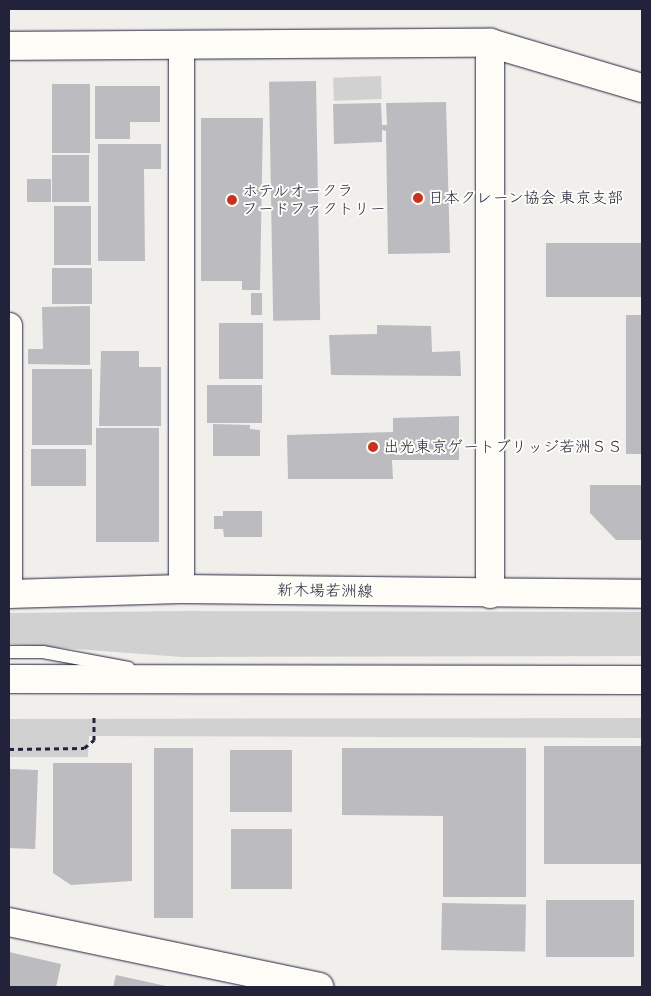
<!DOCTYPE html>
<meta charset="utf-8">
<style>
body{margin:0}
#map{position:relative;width:651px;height:996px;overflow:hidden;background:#f0efec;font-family:Pangolin,"Klee One",sans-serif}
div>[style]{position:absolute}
.green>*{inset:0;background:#d2d1d1;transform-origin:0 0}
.building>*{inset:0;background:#bcbcc0;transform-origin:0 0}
.path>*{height:3px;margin-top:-1.5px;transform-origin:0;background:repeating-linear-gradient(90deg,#22223b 0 5px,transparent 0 9px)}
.roads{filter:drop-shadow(0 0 1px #22223b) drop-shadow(0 0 1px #22223b)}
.lane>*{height:12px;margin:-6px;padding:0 6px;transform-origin:6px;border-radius:6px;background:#fdfcf7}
.street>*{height:25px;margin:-12.5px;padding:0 12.5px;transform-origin:12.5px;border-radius:12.5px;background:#fdfcf7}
.secondary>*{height:28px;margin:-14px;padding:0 14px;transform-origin:14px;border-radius:14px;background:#fdfcf7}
.dots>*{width:14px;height:14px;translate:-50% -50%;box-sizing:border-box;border:2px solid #fdfcf7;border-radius:50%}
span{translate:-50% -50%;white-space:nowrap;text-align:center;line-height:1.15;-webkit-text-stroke:4px #fdfcf7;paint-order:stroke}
.poi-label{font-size:16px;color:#22223b}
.left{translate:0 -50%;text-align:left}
.street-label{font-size:16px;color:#22223b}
.frame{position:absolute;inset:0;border:10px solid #22223b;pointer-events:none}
</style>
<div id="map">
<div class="green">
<div style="left:381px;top:76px;width:23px;height:48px;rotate:88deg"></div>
<div style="clip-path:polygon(188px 611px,642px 612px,642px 656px,182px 657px,9px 644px,9px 613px)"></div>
<div style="clip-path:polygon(642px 718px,642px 738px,89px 736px,88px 757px,9px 757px,9px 719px)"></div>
</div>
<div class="building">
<div style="left:316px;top:81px;width:239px;height:47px;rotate:89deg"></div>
<div style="left:52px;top:84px;width:38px;height:69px"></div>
<div style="clip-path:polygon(95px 86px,160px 86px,160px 122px,130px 122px,130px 139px,95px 139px)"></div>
<div style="clip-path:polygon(446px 102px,450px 253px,388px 254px,386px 131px,382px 130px,382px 142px,334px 144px,333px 104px,381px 103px,382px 125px,387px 125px,386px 103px)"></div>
<div style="clip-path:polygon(201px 118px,263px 118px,260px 290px,242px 290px,242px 281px,201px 281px)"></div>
<div style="clip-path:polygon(98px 144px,161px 144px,161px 169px,144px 169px,145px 261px,98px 261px)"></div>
<div style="left:89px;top:155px;width:47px;height:37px;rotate:90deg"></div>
<div style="left:27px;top:179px;width:24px;height:23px"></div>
<div style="left:54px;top:206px;width:37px;height:59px"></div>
<div style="left:546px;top:243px;width:96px;height:54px"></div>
<div style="left:52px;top:268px;width:40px;height:36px"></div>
<div style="left:251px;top:293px;width:11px;height:22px"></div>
<div style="clip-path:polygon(90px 306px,90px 365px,28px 364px,28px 349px,43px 349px,42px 307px)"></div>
<div style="left:626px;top:315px;width:16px;height:139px"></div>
<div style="left:219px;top:323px;width:44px;height:56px"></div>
<div style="clip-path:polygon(377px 325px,431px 326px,432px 352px,460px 351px,461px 376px,331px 375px,329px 335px,377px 334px)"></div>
<div style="clip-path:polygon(101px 351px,139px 351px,139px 367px,161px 367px,161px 426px,99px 426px)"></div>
<div style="left:32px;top:369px;width:60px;height:76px"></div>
<div style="left:207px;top:385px;width:55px;height:38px"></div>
<div style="clip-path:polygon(459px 416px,459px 460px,392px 460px,393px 479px,288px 479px,287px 435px,393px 432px,393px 418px)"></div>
<div style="clip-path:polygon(213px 424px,250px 425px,250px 429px,260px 430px,260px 456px,213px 456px)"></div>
<div style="left:96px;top:428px;width:63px;height:114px"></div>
<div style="left:31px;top:449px;width:55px;height:37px"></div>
<div style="clip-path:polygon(590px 485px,642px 485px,642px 540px,616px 540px,590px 513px)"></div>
<div style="clip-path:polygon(223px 511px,262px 511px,262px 537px,224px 537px,223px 529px,214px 529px,214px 516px,223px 516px)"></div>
<div style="left:544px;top:746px;width:98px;height:118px"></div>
<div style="left:154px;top:748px;width:39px;height:170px"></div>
<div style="clip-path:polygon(342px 748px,526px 748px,526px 897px,443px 897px,443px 816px,342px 815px)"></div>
<div style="left:230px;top:750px;width:62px;height:62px"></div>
<div style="clip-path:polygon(53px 763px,132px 763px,132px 881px,71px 885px,53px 873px)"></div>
<div style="left:9px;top:769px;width:29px;height:79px;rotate:2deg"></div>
<div style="left:231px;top:829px;width:61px;height:60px"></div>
<div style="left:546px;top:900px;width:88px;height:57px"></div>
<div style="left:442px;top:903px;width:84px;height:47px;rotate:1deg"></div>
<div style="clip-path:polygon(9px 952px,61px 964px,56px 987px,9px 987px)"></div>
<div style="clip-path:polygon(116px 975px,166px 986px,166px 987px,113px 987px)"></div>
</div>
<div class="path">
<div style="left:9px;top:749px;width:75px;rotate:-0.8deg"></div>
<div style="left:84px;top:748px;width:13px;rotate:-39deg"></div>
<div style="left:94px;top:740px;width:23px;rotate:-90deg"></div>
</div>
<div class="roads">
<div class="lane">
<div style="left:9px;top:652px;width:34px"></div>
<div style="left:43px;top:652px;width:87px;rotate:10.5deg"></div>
</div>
<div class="street">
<div style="left:181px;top:44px;width:545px;rotate:90deg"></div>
<div style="left:9px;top:325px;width:269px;rotate:90deg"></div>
</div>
<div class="secondary">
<div style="left:490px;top:43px;width:551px;rotate:90deg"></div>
<div style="left:9px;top:46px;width:481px;rotate:-0.4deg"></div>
<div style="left:490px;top:43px;width:159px;rotate:16.5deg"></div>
<div style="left:9px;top:594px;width:172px;rotate:-1.7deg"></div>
<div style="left:181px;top:589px;width:461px;rotate:0.6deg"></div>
<div style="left:9px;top:679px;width:633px;rotate:0.09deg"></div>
<div style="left:9px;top:922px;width:317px;rotate:11.8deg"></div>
</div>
</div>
<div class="dots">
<div style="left:418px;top:198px;background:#c8321e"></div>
<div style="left:232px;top:200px;background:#c8321e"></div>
<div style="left:373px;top:447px;background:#c8321e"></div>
</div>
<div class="poi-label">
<span class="left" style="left:242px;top:200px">ホテルオークラ<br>フードファクトリー</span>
<span class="left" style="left:428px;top:198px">日本クレーン協会 東京支部</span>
<span class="left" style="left:383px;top:447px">出光東京ゲートブリッジ若洲ＳＳ</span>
</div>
<div class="street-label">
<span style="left:325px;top:591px;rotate:1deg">新木場若洲線</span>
</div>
<div class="frame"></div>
</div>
